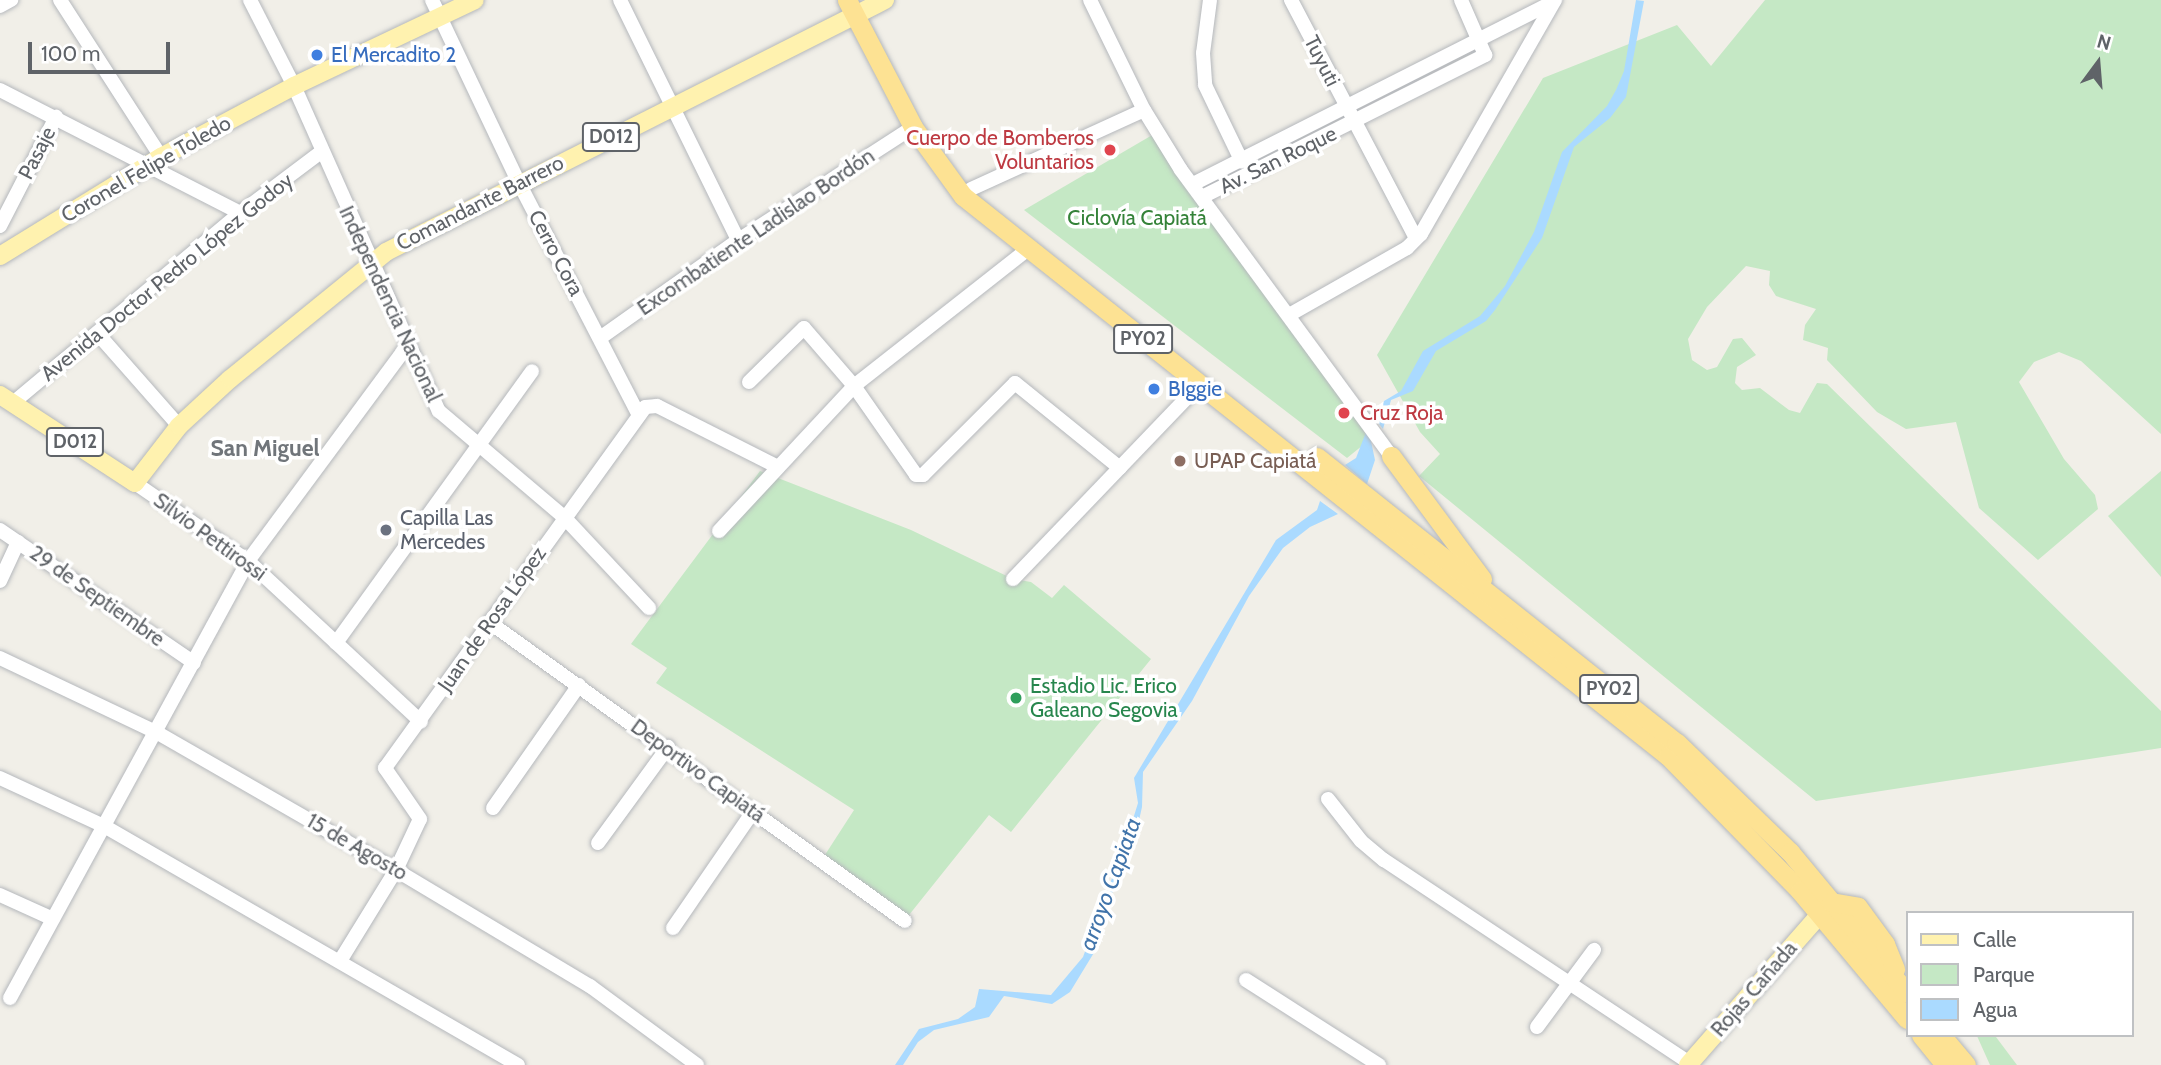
<!DOCTYPE html>
<meta charset="utf-8">
<style>
body{margin:0}
#map{position:relative;width:2161px;height:1065px;overflow:hidden;background:#f1efe8;font-family:Cabin,sans-serif}
div>[style]{position:absolute}
.green>*{inset:0;background:#c5e8c5}
.water>*{inset:0;background:#aadaff}
.roads{filter:drop-shadow(0 0 2px #b5b8bc) drop-shadow(0 0 2px #b5b8bc)}
.minor>*{height:14px;margin:-7px;padding:0 7px;transform-origin:7px;border-radius:7px;background:#fff}
.major>*{height:18px;margin:-9px;padding:0 9px;transform-origin:9px;border-radius:9px;background:#fff2af}
.highway>*{height:19px;margin:-9.5px;padding:0 9.5px;transform-origin:9.5px;border-radius:9.5px;background:#fde293}
.dots>*{width:19px;height:19px;translate:-50% -50%;box-sizing:border-box;border:4px solid #fff;border-radius:50%}
span{translate:-50% -50%;white-space:nowrap;text-align:center;line-height:1.15;-webkit-text-stroke:7px #fff;paint-order:stroke}
.shield-label span{padding:2px 5px;background:#fff;border:2px solid;border-radius:5px;-webkit-text-stroke-width:0}
.shield-label{font-size:19px;color:#5f6368;font-weight:700}
.shop-label{font-size:21px;color:#366cbe}
.left{translate:0 -50%;text-align:left}
.street-label{font-size:21px;color:#5f6368}
.health-label{font-size:21px;color:#be3a42}
.right{translate:-100% -50%;text-align:right}
.park-label{font-size:21px;color:#348238}
.education-label{font-size:21px;color:#785e54}
.worship-label{font-size:21px;color:#5b616d}
.leisure-label{font-size:21px;color:#27864d}
.neighbourhood-label{font-size:23px;color:#70757a;font-weight:700}
.water-label{font-size:23px;color:#4174aa;font-style:italic}
.legend{position:absolute;left:1906px;top:911px;width:228px;height:126px;box-sizing:border-box;background:#fff;border:2px solid #bfc1c3;margin:0;padding:9px 12px;list-style:none;font-size:21px;color:#5f6368}
.legend li{display:flex;align-items:center;gap:14px;height:35px}
.legend b{width:35px;border:2px solid #bfc1c3}
.north{position:absolute;left:2063px;top:28px;width:70px;height:70px;-webkit-text-stroke:5px #fff;paint-order:stroke;rotate:16deg;font-size:19px;font-weight:700;line-height:28px;text-align:center;color:#5f6368}
.north::after{content:'';display:block;margin:auto;width:24px;height:32px;background:#5f6368;clip-path:polygon(50% 0,100% 100%,50% 72%,0 100%)}
.scale{position:absolute;left:28px;top:42px;width:142px;height:32px;box-sizing:border-box;border:4px solid #5f6368;border-top:0;padding-left:9px;font-size:21px;line-height:24px;white-space:nowrap;color:#5f6368;-webkit-text-stroke:5px #fff;paint-order:stroke}
</style>
<div id="map">
<div class="green">
<div style="clip-path:polygon(1765px 0,2161px 0,2161px 434px,2081px 361px,2059px 352px,2034px 362px,2019px 382px,2064px 459px,2095px 495px,2098px 509px,2038px 560px,1979px 508px,1956px 422px,1906px 429px,1877px 412px,1827px 360px,1828px 348px,1803px 340px,1805px 325px,1816px 309px,1776px 296px,1769px 285px,1770px 271px,1746px 266px,1707px 307px,1688px 339px,1692px 360px,1707px 370px,1717px 367px,1733px 339px,1742px 338px,1756px 355px,1737px 367px,1735px 383px,1742px 390px,1760px 388px,1789px 410px,1800px 413px,1817px 383px,1827px 384px,2161px 711px,2161px 748px,1816px 801px,1419px 476px,1440px 454px,1420px 432px,1377px 355px,1543px 78px,1677px 25px,1711px 66px)"></div>
<div style="clip-path:polygon(1154px 134px,1373px 437px,1347px 458px,1024px 210px)"></div>
<div style="clip-path:polygon(760px 471px,911px 530px,1013px 579px,1031px 582px,1052px 598px,1064px 585px,1151px 659px,1011px 832px,989px 815px,905px 920px,821px 861px,854px 810px,656px 683px,667px 668px,631px 644px)"></div>
<div style="clip-path:polygon(2161px 471px,2161px 577px,2108px 516px)"></div>
<div style="clip-path:polygon(1995px 1035px,1996px 1037px,2017px 1065px,1990px 1065px,1977px 1036px)"></div>
</div>
<div class="water">
<div style="clip-path:polygon(1636px 0,1644px 1px,1626px 97px,1610px 118px,1574px 147px,1542px 238px,1495px 310px,1486px 321px,1436px 351px,1413px 391px,1391px 400px,1383px 429px,1376px 420px,1384px 401px,1401px 391px,1423px 351px,1480px 316px,1505px 286px,1534px 232px,1562px 152px,1607px 106px,1616px 90px,1624px 71px)"></div>
<div style="clip-path:polygon(1368px 427px,1375px 460px,1367px 484px,1345px 465px,1356px 458px)"></div>
<div style="clip-path:polygon(1320px 501px,1338px 514px,1310px 527px,1283px 548px,1249px 596px,1192px 701px,1143px 772px,1142px 807px,1135px 838px,1122px 860px,1095px 951px,1070px 992px,1052px 1004px,1004px 996px,989px 1017px,934px 1030px,918px 1042px,903px 1065px,895px 1065px,919px 1029px,958px 1019px,975px 1007px,979px 989px,1051px 995px,1083px 957px,1129px 832px,1138px 803px,1134px 778px,1276px 540px,1317px 510px)"></div>
</div>
<div class="roads">
<div class="minor">
<div style="left:60px;top:0;width:187px;rotate:57.2deg"></div>
<div style="left:250px;top:0;width:97px;rotate:62.9deg"></div>
<div style="left:294px;top:86px;width:356px;rotate:66deg"></div>
<div style="left:439px;top:411px;width:162px;rotate:40.3deg"></div>
<div style="left:563px;top:516px;width:126px;rotate:46.9deg"></div>
<div style="left:432px;top:0;width:203px;rotate:64.6deg"></div>
<div style="left:519px;top:183px;width:261px;rotate:62.7deg"></div>
<div style="left:620px;top:0;width:267px;rotate:63.8deg"></div>
<div style="left:1090px;top:0;width:123px;rotate:63.9deg"></div>
<div style="left:1144px;top:110px;width:70px;rotate:58.3deg"></div>
<div style="left:1181px;top:170px;width:355px;rotate:53.7deg"></div>
<div style="left:1210px;top:0;width:53px;rotate:97.5deg"></div>
<div style="left:1203px;top:53px;width:32px;rotate:86deg"></div>
<div style="left:1205px;top:85px;width:85px;rotate:64.3deg"></div>
<div style="left:1291px;top:0;width:269px;rotate:62.3deg"></div>
<div style="left:0;top:6px;width:13px;rotate:-29deg"></div>
<div style="left:0;top:90px;width:270px;rotate:27.1deg"></div>
<div style="left:1193px;top:184px;width:404px;rotate:-26.8deg"></div>
<div style="left:971px;top:189px;width:190px;rotate:-24.5deg"></div>
<div style="left:1202px;top:197px;width:317px;rotate:-26.6deg"></div>
<div style="left:1485px;top:55px;width:60px;rotate:-113.6deg"></div>
<div style="left:0;top:226px;width:123px;rotate:-62.8deg"></div>
<div style="left:1289px;top:315px;width:136px;rotate:-29.6deg"></div>
<div style="left:1407px;top:248px;width:20px;rotate:-45deg"></div>
<div style="left:1421px;top:234px;width:270px;rotate:-60.2deg"></div>
<div style="left:98px;top:334px;width:123px;rotate:48.6deg"></div>
<div style="left:600px;top:338px;width:171px;rotate:-35.3deg"></div>
<div style="left:740px;top:239px;width:206px;rotate:-32.9deg"></div>
<div style="left:749px;top:382px;width:77px;rotate:-44.5deg"></div>
<div style="left:804px;top:328px;width:77px;rotate:49.2deg"></div>
<div style="left:854px;top:386px;width:108px;rotate:55.1deg"></div>
<div style="left:916px;top:475px;width:7px"></div>
<div style="left:923px;top:475px;width:130px;rotate:-45deg"></div>
<div style="left:1015px;top:383px;width:135px;rotate:39deg"></div>
<div style="left:14px;top:402px;width:295px;rotate:-39.9deg"></div>
<div style="left:240px;top:213px;width:101px;rotate:-37deg"></div>
<div style="left:135px;top:483px;width:137px;rotate:34.6deg"></div>
<div style="left:248px;top:561px;width:236px;rotate:42.9deg"></div>
<div style="left:0;top:530px;width:235px;rotate:34.4deg"></div>
<div style="left:719px;top:531px;width:198px;rotate:-47deg"></div>
<div style="left:854px;top:386px;width:221px;rotate:-38.2deg"></div>
<div style="left:1013px;top:579px;width:270px;rotate:-46.2deg"></div>
<div style="left:0;top:581px;width:43px;rotate:-65.2deg"></div>
<div style="left:489px;top:622px;width:512px;rotate:35.71deg"></div>
<div style="left:336px;top:643px;width:335px;rotate:-54.2deg"></div>
<div style="left:0;top:658px;width:173px;rotate:25.4deg"></div>
<div style="left:156px;top:732px;width:277px;rotate:29.9deg"></div>
<div style="left:396px;top:870px;width:226px;rotate:30.9deg"></div>
<div style="left:590px;top:986px;width:133px;rotate:36.4deg"></div>
<div style="left:0;top:778px;width:115px;rotate:24.8deg"></div>
<div style="left:104px;top:826px;width:478px;rotate:30deg"></div>
<div style="left:1328px;top:799px;width:53px;rotate:51.8deg"></div>
<div style="left:1361px;top:841px;width:30px;rotate:40deg"></div>
<div style="left:1384px;top:860px;width:366px;rotate:33.6deg"></div>
<div style="left:493px;top:808px;width:150px;rotate:-55deg"></div>
<div style="left:598px;top:843px;width:119px;rotate:-53.9deg"></div>
<div style="left:0;top:895px;width:58px;rotate:24.4deg"></div>
<div style="left:673px;top:928px;width:143px;rotate:-55.5deg"></div>
<div style="left:340px;top:961px;width:107px;rotate:-58.4deg"></div>
<div style="left:396px;top:870px;width:56px;rotate:-64.8deg"></div>
<div style="left:420px;top:819px;width:62px;rotate:-124.5deg"></div>
<div style="left:385px;top:768px;width:445px;rotate:-54.2deg"></div>
<div style="left:645px;top:407px;width:12px;rotate:-5deg"></div>
<div style="left:657px;top:406px;width:133px;rotate:26.8deg"></div>
<div style="left:1246px;top:980px;width:158px;rotate:32.6deg"></div>
<div style="left:10px;top:998px;width:498px;rotate:-61.4deg"></div>
<div style="left:248px;top:561px;width:267px;rotate:-53.5deg"></div>
<div style="left:1537px;top:1027px;width:96px;rotate:-53.5deg"></div>
</div>
<div class="major">
<div style="left:0;top:256px;width:189px;rotate:-31.6deg"></div>
<div style="left:161px;top:157px;width:151px;rotate:-28.1deg"></div>
<div style="left:294px;top:86px;width:200px;rotate:-25.4deg"></div>
<div style="left:0;top:395px;width:161px;rotate:33.1deg"></div>
<div style="left:135px;top:483px;width:72px;rotate:-52.3deg"></div>
<div style="left:179px;top:426px;width:69px;rotate:-42.7deg"></div>
<div style="left:230px;top:379px;width:201px;rotate:-39.1deg"></div>
<div style="left:386px;top:252px;width:559px;rotate:-26.79deg"></div>
<div style="left:1688px;top:1065px;width:214px;rotate:-48.8deg"></div>
</div>
<div class="highway">
<div style="left:847px;top:0;width:143px;rotate:62.5deg"></div>
<div style="left:913px;top:127px;width:85px;rotate:54.1deg"></div>
<div style="left:963px;top:196px;width:900px;rotate:38.46deg"></div>
<div style="left:1668px;top:756px;width:189px;rotate:45.6deg"></div>
<div style="left:1800px;top:891px;width:167px;rotate:50.1deg"></div>
<div style="left:1391px;top:456px;width:153px;rotate:53.5deg"></div>
<div style="left:1317px;top:457px;width:460px;rotate:38.5deg"></div>
<div style="left:1677px;top:743px;width:157px;rotate:44deg"></div>
<div style="left:1790px;top:852px;width:183px;rotate:50.3deg"></div>
<div style="left:1831px;top:902px;width:27px;rotate:10deg"></div>
<div style="left:1858px;top:907px;width:46px;rotate:53.9deg"></div>
<div style="left:1885px;top:944px;width:27px;rotate:68deg"></div>
<div style="left:1921px;top:1035px;width:38px;rotate:51deg"></div>
<div style="left:1941px;top:1035px;width:39px;rotate:50deg"></div>
</div>
</div>
<div class="dots">
<div style="left:317px;top:55px;background:#3f7fe0"></div>
<div style="left:1110px;top:150px;background:#e0444e"></div>
<div style="left:1154px;top:389px;background:#3f7fe0"></div>
<div style="left:1344px;top:413px;background:#e0444e"></div>
<div style="left:1180px;top:461px;background:#8d6e63"></div>
<div style="left:386px;top:530px;background:#6b7280"></div>
<div style="left:1016px;top:698px;background:#2e9e5b"></div>
</div>
<div class="shield-label">
<span style="left:611px;top:137px">D012</span>
<span style="left:1143px;top:339px">PY02</span>
<span style="left:75px;top:442px">D012</span>
<span style="left:1609px;top:689px">PY02</span>
</div>
<div class="shop-label">
<span class="left" style="left:331px;top:55px">El Mercadito 2</span>
<span class="left" style="left:1168px;top:389px">BIggie</span>
</div>
<div class="street-label">
<span style="left:1322px;top:61px;rotate:63deg">Tuyuti</span>
<span style="left:37px;top:153px;rotate:-63deg">Pasaje</span>
<span style="left:1278px;top:160px;rotate:-26deg">Av. San Roque</span>
<span style="left:146px;top:169px;rotate:-30deg">Coronel Felipe Toledo</span>
<span style="left:480px;top:203px;rotate:-27deg">Comandante Barrero</span>
<span style="left:756px;top:232px;rotate:-34deg">Excombatiente Ladislao Bordón</span>
<span style="left:556px;top:253px;rotate:62deg">Cerro Cora</span>
<span style="left:167px;top:277px;rotate:-39deg">Avenida Doctor Pedro López Godoy</span>
<span style="left:390px;top:304px;rotate:65deg">Independencia Nacional</span>
<span style="left:210px;top:537px;rotate:36deg">Silvio Pettirossi</span>
<span style="left:97px;top:596px;rotate:35deg">29 de Septiembre</span>
<span style="left:492px;top:619px;rotate:-55deg">Juan de Rosa López</span>
<span style="left:698px;top:771px;rotate:36deg">Deportivo Capiatá</span>
<span style="left:357px;top:847px;rotate:30deg">15 de Agosto</span>
<span style="left:1754px;top:989px;rotate:-49deg">Rojas Cañada</span>
</div>
<div class="health-label">
<span class="right" style="left:1094px;top:150px">Cuerpo de Bomberos<br>Voluntarios</span>
<span class="left" style="left:1360px;top:413px">Cruz Roja</span>
</div>
<div class="park-label">
<span style="left:1137px;top:218px">Ciclovía Capiatá</span>
</div>
<div class="education-label">
<span class="left" style="left:1194px;top:461px">UPAP Capiatá</span>
</div>
<div class="worship-label">
<span class="left" style="left:400px;top:530px">Capilla Las<br>Mercedes</span>
</div>
<div class="leisure-label">
<span class="left" style="left:1030px;top:698px">Estadio Lic. Erico<br>Galeano Segovia</span>
</div>
<div class="neighbourhood-label">
<span style="left:265px;top:448px">San Miguel</span>
</div>
<div class="water-label">
<span style="left:1110px;top:884px;rotate:-70deg">arroyo Capiata</span>
</div>
<ul class="legend">
<li><b style="height:9px;background:#fff2af"></b>Calle</li>
<li><b style="height:19px;background:#c5e8c5"></b>Parque</li>
<li><b style="height:19px;background:#aadaff"></b>Agua</li>
</ul>
<div class="north">N</div>
<div class="scale">100 m</div>
</div>
